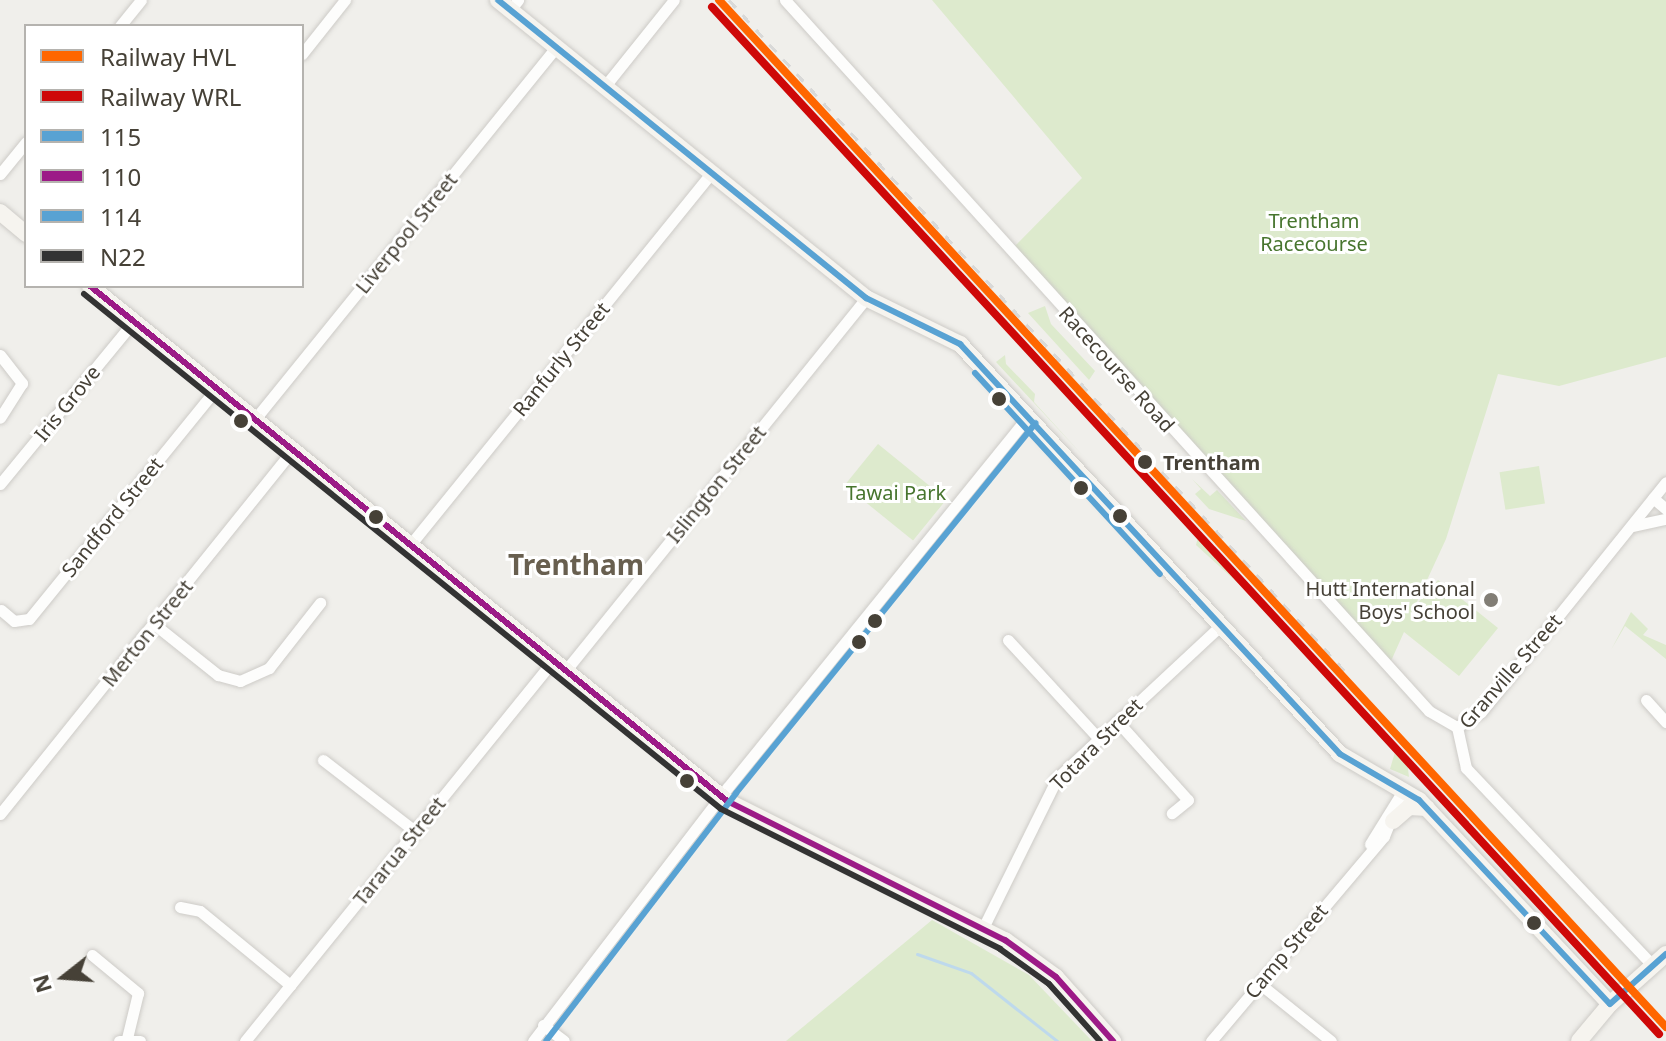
<!DOCTYPE html>
<style>
body{margin:0}
#map{position:relative;width:1666px;height:1041px;overflow:hidden;background:#f0efeb;font-family:"Noto Sans",sans-serif}
div>[style]{position:absolute}
.green>*{inset:0;background:#ddeacd;transform-origin:0 0}
.stream>*{height:3px;margin:-1.5px;padding:0 1.5px;transform-origin:1.5px;border-radius:1.5px;background:#bed9ec}
.roads{filter:drop-shadow(0 0 2px #cdcbc7) drop-shadow(0 0 2px #cdcbc7)}
.street>*{height:11px;margin:-5.5px;padding:0 5.5px;transform-origin:5.5px;border-radius:5.5px;background:#fdfdfc}
.secondary>*{height:16px;margin:-8px;padding:0 8px;transform-origin:8px;border-radius:8px;background:#f6f4ef}
.rail>*{height:3px;margin-top:-1.5px;transform-origin:0;background:repeating-linear-gradient(90deg,#d9d9d8 0 10px,transparent 0 20px)}
.bus-1>*{height:6px;margin:-3px;padding:0 3px;transform-origin:3px;border-radius:3px;background:#58a2d3}
.bus-2>*{height:6px;margin:-3px;padding:0 3px;transform-origin:3px;border-radius:3px;background:#9c1a87}
.bus-3>*{height:6px;margin:-3px;padding:0 3px;transform-origin:3px;border-radius:3px;background:#58a2d3}
.bus-4>*{height:6px;margin:-3px;padding:0 3px;transform-origin:3px;border-radius:3px;background:#333}
.rail-1>*{height:8px;margin:-4px;padding:0 4px;transform-origin:4px;border-radius:4px;background:#f60}
.rail-2>*{height:8px;margin:-4px;padding:0 4px;transform-origin:4px;border-radius:4px;background:#ce0808}
.dots>*{width:22px;height:22px;translate:-50% -50%;box-sizing:border-box;border:4px solid #fff;border-radius:50%}
span{translate:-50% -50%;white-space:nowrap;text-align:center;line-height:1.15;-webkit-text-stroke:6px #fff;paint-order:stroke}
.park-label{font-size:20px;color:#47752e}
.street-label{font-size:20px;color:#464137}
.stop-label{font-size:20px;color:#464137;font-weight:700}
.left{translate:0 -50%;text-align:left}
.poi-label{font-size:20px;color:#464137}
.right{translate:-100% -50%;text-align:right}
.district-label{font-size:28px;color:#685f4f;font-weight:700}
.legend{position:absolute;left:24px;top:24px;width:280px;height:264px;box-sizing:border-box;background:#fff;border:2px solid #b5b3af;margin:0;padding:10px 14px;list-style:none;font-size:24px;color:#464137}
.legend li{display:flex;align-items:center;gap:16px;height:40px}
.legend b{width:40px;border:2px solid #b5b3af}
.north{position:absolute;left:24px;top:937px;width:80px;height:80px;-webkit-text-stroke:6px #fff;paint-order:stroke;rotate:253deg;font-size:22px;font-weight:700;line-height:32px;text-align:center;color:#464137}
.north::after{content:'';display:block;margin:auto;width:28px;height:36px;background:#464137;clip-path:polygon(50% 0,100% 100%,50% 72%,0 100%)}
</style>
<div id="map">
<div class="green">
<div style="clip-path:polygon(932px 0,1666px 0,1666px 357px,1559px 386px,1498px 374px,1446px 539px,1415px 606px,1438px 580px,1498px 628px,1459px 676px,1404px 632px,1391px 661px,1014px 247px,1082px 178px)"></div>
<div style="clip-path:polygon(1045px 306px,1051px 324px,1095px 371px,1089px 380px,1028px 313px)"></div>
<div style="clip-path:polygon(1005px 355px,1006px 364px,1035px 394px,1034px 402px,1084px 457px,996px 362px)"></div>
<div style="left:878px;top:444px;width:88px;height:53px;rotate:39deg"></div>
<div style="left:1539px;top:466px;width:38px;height:40px;rotate:81deg"></div>
<div style="clip-path:polygon(1192px 479px,1210px 496px,1217px 490px,1246px 521px,1209px 509px,1195px 494px,1201px 489px)"></div>
<div style="clip-path:polygon(1160px 489px,1407px 761px,1409px 777px,1390px 769px,1395px 752px,1241px 586px,1196px 545px,1198px 537px,1157px 492px)"></div>
<div style="clip-path:polygon(1631px 612px,1648px 629px,1643px 635px,1666px 645px,1666px 659px,1625px 626px,1611px 650px)"></div>
<div style="clip-path:polygon(932px 920px,1029px 975px,1092px 1041px,786px 1041px)"></div>
</div>
<div class="stream">
<div style="left:917px;top:954px;width:57px;rotate:19.4deg"></div>
<div style="left:971px;top:973px;width:110px;rotate:38.3deg"></div>
</div>
<div class="roads">
<div class="street">
<div style="left:785px;top:0;width:959px;rotate:47.83deg"></div>
<div style="left:1429px;top:711px;width:32px;rotate:30deg"></div>
<div style="left:510px;top:10px;width:13px;rotate:-51deg"></div>
<div style="left:120px;top:26px;width:33px;rotate:-51deg"></div>
<div style="left:302px;top:54px;width:69px;rotate:-51.5deg"></div>
<div style="left:605px;top:86px;width:110px;rotate:-51.3deg"></div>
<div style="left:0;top:174px;width:41px;rotate:-50.9deg"></div>
<div style="left:0;top:355px;width:36px;rotate:52deg"></div>
<div style="left:22px;top:383px;width:41px;rotate:122.2deg"></div>
<div style="left:255px;top:419px;width:479px;rotate:-51deg"></div>
<div style="left:0;top:484px;width:211px;rotate:-50.6deg"></div>
<div style="left:1653px;top:498px;width:17px;rotate:40deg"></div>
<div style="left:1632px;top:526px;width:35px;rotate:-12deg"></div>
<div style="left:410px;top:545px;width:480px;rotate:-51deg"></div>
<div style="left:1px;top:610px;width:17px;rotate:40deg"></div>
<div style="left:14px;top:621px;width:15px;rotate:-8deg"></div>
<div style="left:29px;top:619px;width:298px;rotate:-50.9deg"></div>
<div style="left:154px;top:624px;width:82px;rotate:38.6deg"></div>
<div style="left:218px;top:675px;width:23px;rotate:15deg"></div>
<div style="left:240px;top:681px;width:32px;rotate:-24deg"></div>
<div style="left:269px;top:668px;width:83px;rotate:-51.9deg"></div>
<div style="left:1008px;top:640px;width:133px;rotate:47.4deg"></div>
<div style="left:566px;top:670px;width:478px;rotate:-51.1deg"></div>
<div style="left:1646px;top:700px;width:30px;rotate:48deg"></div>
<div style="left:1117px;top:721px;width:106px;rotate:48.1deg"></div>
<div style="left:1188px;top:800px;width:21px;rotate:141deg"></div>
<div style="left:1457px;top:727px;width:28px;rotate:-32deg"></div>
<div style="left:1481px;top:712px;width:295px;rotate:-51.2deg"></div>
<div style="left:1457px;top:727px;width:42px;rotate:77.6deg"></div>
<div style="left:1466px;top:768px;width:271px;rotate:46.6deg"></div>
<div style="left:323px;top:760px;width:116px;rotate:37.7deg"></div>
<div style="left:0;top:814px;width:467px;rotate:-51.2deg"></div>
<div style="left:1370px;top:844px;width:65px;rotate:-58.3deg"></div>
<div style="left:180px;top:907px;width:20px;rotate:11deg"></div>
<div style="left:200px;top:911px;width:117px;rotate:39.4deg"></div>
<div style="left:983px;top:928px;width:167px;rotate:-63.7deg"></div>
<div style="left:1057px;top:778px;width:223px;rotate:-43deg"></div>
<div style="left:92px;top:955px;width:60px;rotate:39.6deg"></div>
<div style="left:138px;top:993px;width:46px;rotate:103.7deg"></div>
<div style="left:1260px;top:984px;width:91px;rotate:38.8deg"></div>
<div style="left:543px;top:1025px;width:26px;rotate:37deg"></div>
<div style="left:119px;top:1041px;width:21px"></div>
<div style="left:245px;top:1041px;width:490px;rotate:-51deg"></div>
<div style="left:533px;top:1041px;width:320px;rotate:-52.5deg"></div>
<div style="left:728px;top:787px;width:476px;rotate:-51deg"></div>
<div style="left:1211px;top:1041px;width:268px;rotate:-49.8deg"></div>
<div style="left:1384px;top:836px;width:45px;rotate:-68deg"></div>
</div>
<div class="secondary">
<div style="left:498px;top:0;width:474px;rotate:39deg"></div>
<div style="left:866px;top:298px;width:105px;rotate:26.1deg"></div>
<div style="left:960px;top:344px;width:559px;rotate:47.17deg"></div>
<div style="left:1340px;top:754px;width:91px;rotate:30.2deg"></div>
<div style="left:1419px;top:800px;width:279px;rotate:46.9deg"></div>
<div style="left:0;top:212px;width:34px;rotate:40deg"></div>
<div style="left:90px;top:286px;width:819px;rotate:38.95deg"></div>
<div style="left:727px;top:801px;width:311px;rotate:26.6deg"></div>
<div style="left:1005px;top:940px;width:63px;rotate:36deg"></div>
<div style="left:1056px;top:977px;width:86px;rotate:48.3deg"></div>
<div style="left:1393px;top:821px;width:21px;rotate:-41deg"></div>
<div style="left:1409px;top:807px;width:18px;rotate:3deg"></div>
<div style="left:1579px;top:1041px;width:48px;rotate:-50deg"></div>
<div style="left:1610px;top:1004px;width:75px;rotate:-41.8deg"></div>
</div>
</div>
<div class="rail">
<div style="left:729px;top:0;width:911px;rotate:47.45deg"></div>
</div>
<div class="bus-1">
<div style="left:498px;top:0;width:474px;rotate:39deg"></div>
<div style="left:866px;top:298px;width:105px;rotate:26.1deg"></div>
<div style="left:960px;top:344px;width:559px;rotate:47.17deg"></div>
<div style="left:1340px;top:754px;width:91px;rotate:30.2deg"></div>
<div style="left:1419px;top:800px;width:279px;rotate:46.9deg"></div>
<div style="left:1610px;top:1004px;width:75px;rotate:-41.8deg"></div>
</div>
<div class="bus-2">
<div style="left:90px;top:286px;width:819px;rotate:38.95deg"></div>
<div style="left:727px;top:801px;width:311px;rotate:26.6deg"></div>
<div style="left:1005px;top:940px;width:63px;rotate:36deg"></div>
<div style="left:1056px;top:977px;width:86px;rotate:48.3deg"></div>
</div>
<div class="bus-3">
<div style="left:975px;top:373px;width:273px;rotate:47.4deg"></div>
<div style="left:546px;top:1041px;width:312px;rotate:-52.5deg"></div>
<div style="left:736px;top:793px;width:476px;rotate:-51deg"></div>
</div>
<div class="bus-4">
<div style="left:84px;top:294px;width:819px;rotate:38.95deg"></div>
<div style="left:721px;top:809px;width:312px;rotate:26.6deg"></div>
<div style="left:1000px;top:949px;width:60px;rotate:35.5deg"></div>
<div style="left:1049px;top:984px;width:76px;rotate:48.2deg"></div>
</div>
<div class="rail-1">
<div style="left:719px;top:0;width:1397px;rotate:47.32deg"></div>
</div>
<div class="rail-2">
<div style="left:712px;top:7px;width:1397px;rotate:47.32deg"></div>
</div>
<div class="dots">
<div style="left:999px;top:399px;background:#464137"></div>
<div style="left:241px;top:421px;background:#464137"></div>
<div style="left:1145px;top:462px;background:#464137"></div>
<div style="left:1081px;top:488px;background:#464137"></div>
<div style="left:1120px;top:516px;background:#464137"></div>
<div style="left:376px;top:517px;background:#464137"></div>
<div style="left:1491px;top:600px;background:#827e76"></div>
<div style="left:875px;top:621px;background:#464137"></div>
<div style="left:859px;top:642px;background:#464137"></div>
<div style="left:687px;top:781px;background:#464137"></div>
<div style="left:1534px;top:923px;background:#464137"></div>
</div>
<div class="park-label">
<span style="left:1314px;top:232px">Trentham<br>Racecourse</span>
<span style="left:896px;top:492px">Tawai Park</span>
</div>
<div class="street-label">
<span style="left:406px;top:233px;rotate:-51deg">Liverpool Street</span>
<span style="left:561px;top:359px;rotate:-51deg">Ranfurly Street</span>
<span style="left:1117px;top:369px;rotate:48deg">Racecourse Road</span>
<span style="left:67px;top:403px;rotate:-51deg">Iris Grove</span>
<span style="left:716px;top:484px;rotate:-51deg">Islington Street</span>
<span style="left:112px;top:517px;rotate:-51deg">Sandford Street</span>
<span style="left:147px;top:633px;rotate:-51deg">Merton Street</span>
<span style="left:1510px;top:671px;rotate:-49deg">Granville Street</span>
<span style="left:1096px;top:744px;rotate:-45deg">Totara Street</span>
<span style="left:399px;top:851px;rotate:-51deg">Tararua Street</span>
<span style="left:1286px;top:951px;rotate:-50deg">Camp Street</span>
</div>
<div class="stop-label">
<span class="left" style="left:1163px;top:462px">Trentham</span>
</div>
<div class="poi-label">
<span class="right" style="left:1475px;top:600px">Hutt International<br>Boys' School</span>
</div>
<div class="district-label">
<span style="left:576px;top:564px">Trentham</span>
</div>
<ul class="legend">
<li><b style="height:10px;background:#f60"></b>Railway HVL</li>
<li><b style="height:10px;background:#ce0808"></b>Railway WRL</li>
<li><b style="height:10px;background:#58a2d3"></b>115</li>
<li><b style="height:10px;background:#9c1a87"></b>110</li>
<li><b style="height:10px;background:#58a2d3"></b>114</li>
<li><b style="height:10px;background:#333"></b>N22</li>
</ul>
<div class="north">N</div>
</div>
